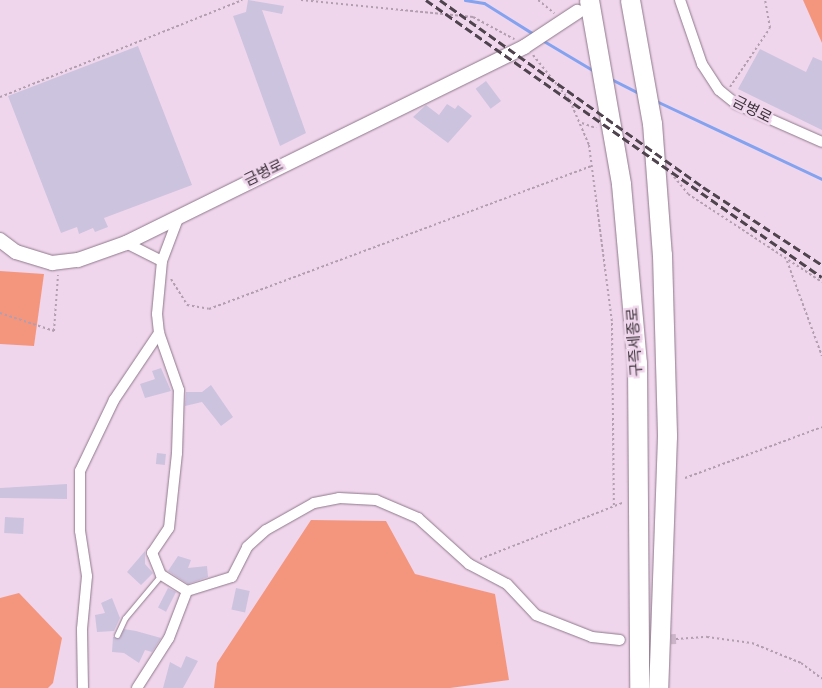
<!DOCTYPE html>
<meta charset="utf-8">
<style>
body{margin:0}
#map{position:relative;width:822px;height:688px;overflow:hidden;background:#f0d6ec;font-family:Figtree,"Noto Sans KR",sans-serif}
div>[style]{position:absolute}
.forest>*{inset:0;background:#f4967e}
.stream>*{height:3px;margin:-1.5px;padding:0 1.5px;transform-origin:1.5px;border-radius:1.5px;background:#83a2f0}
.building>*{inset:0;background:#ccc3df;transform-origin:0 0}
.street-tunnel>*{height:10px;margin-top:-5px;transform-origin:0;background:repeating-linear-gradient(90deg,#ccb5c9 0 10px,transparent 0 15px)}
.path>*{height:2px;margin-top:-1px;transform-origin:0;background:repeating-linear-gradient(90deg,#b29eaf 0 2.5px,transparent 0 5px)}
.roads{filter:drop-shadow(0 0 1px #8e788b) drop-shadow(0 0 1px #8e788b)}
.lane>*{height:5px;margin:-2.5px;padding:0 2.5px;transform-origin:2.5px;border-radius:2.5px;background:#fff}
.street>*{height:10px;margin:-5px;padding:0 5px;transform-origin:5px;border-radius:5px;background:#fff}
.secondary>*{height:14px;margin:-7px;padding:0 7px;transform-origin:7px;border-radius:7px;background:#fff}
.highway>*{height:19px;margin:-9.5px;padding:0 9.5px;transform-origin:9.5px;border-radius:9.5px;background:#fff}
.rail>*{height:3px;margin-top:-1.5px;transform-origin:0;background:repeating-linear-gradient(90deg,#4f444e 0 8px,transparent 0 12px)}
span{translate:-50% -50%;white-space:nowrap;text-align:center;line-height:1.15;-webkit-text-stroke:5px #f0d6ec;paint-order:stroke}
.street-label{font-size:15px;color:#3c333b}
</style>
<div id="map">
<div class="forest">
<div style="clip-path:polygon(803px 0,822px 0,822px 43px)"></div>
<div style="clip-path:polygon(0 271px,44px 274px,34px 346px,0 344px)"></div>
<div style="clip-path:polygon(311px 520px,386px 521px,415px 574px,495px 594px,509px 680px,450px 688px,214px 688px,217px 663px)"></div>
<div style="clip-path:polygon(19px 593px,62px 638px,53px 683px,48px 688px,0 688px,0 598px)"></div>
</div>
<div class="stream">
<div style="left:465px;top:0;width:19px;rotate:9deg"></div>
<div style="left:484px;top:3px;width:60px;rotate:32.1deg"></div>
<div style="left:542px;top:40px;width:61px;rotate:30.8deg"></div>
<div style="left:609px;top:78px;width:34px;rotate:27deg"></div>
<div style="left:654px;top:100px;width:186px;rotate:25.2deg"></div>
</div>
<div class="building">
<div style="clip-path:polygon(248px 0,284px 6px,282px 14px,262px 10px,306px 133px,280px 146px,233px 16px,246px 12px)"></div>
<div style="clip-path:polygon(138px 46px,192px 185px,104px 218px,108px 227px,95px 232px,93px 228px,79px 234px,77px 227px,61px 233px,8px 96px)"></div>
<div style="clip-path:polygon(760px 49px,806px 72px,813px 57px,822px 61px,822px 130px,738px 89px)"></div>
<div style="left:486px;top:81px;width:25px;height:13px;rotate:53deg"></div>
<div style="clip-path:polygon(447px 104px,455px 109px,458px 105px,472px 116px,448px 143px,413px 117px,426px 105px,439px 115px)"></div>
<div style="clip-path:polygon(161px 368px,171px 391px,145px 398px,140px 384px,155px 379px,152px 371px)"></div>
<div style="clip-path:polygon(211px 385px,233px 417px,221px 426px,202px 402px,185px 406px,186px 392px,202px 392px)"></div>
<div style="left:157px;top:453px;width:9px;height:11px;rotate:6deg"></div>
<div style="clip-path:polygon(67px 484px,67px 499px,0 498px,0 488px)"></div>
<div style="left:5px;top:517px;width:19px;height:16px;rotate:3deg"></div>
<div style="clip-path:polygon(145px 551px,145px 564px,153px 573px,141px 585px,127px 572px)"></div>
<div style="clip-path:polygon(178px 556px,191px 560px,188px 568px,207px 566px,208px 577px,188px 584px,168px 571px)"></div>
<div style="left:168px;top:588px;width:9px;height:22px;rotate:27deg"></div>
<div style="left:236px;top:588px;width:14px;height:22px;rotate:12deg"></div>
<div style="clip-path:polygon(112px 598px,120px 618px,114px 631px,97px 632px,95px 615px,105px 613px,101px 603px)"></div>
<div style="clip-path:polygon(124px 629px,136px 631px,161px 638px,152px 652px,145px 650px,139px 663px,124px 653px,112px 652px,113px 637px,120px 638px)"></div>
<div style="clip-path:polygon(186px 656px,198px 661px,183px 688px,163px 688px,170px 662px,181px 668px)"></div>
</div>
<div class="street-tunnel">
<div style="left:656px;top:640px;width:20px;rotate:-3deg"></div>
</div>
<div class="path">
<div style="left:301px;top:0;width:173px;rotate:5.6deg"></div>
<div style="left:473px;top:17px;width:47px;rotate:28.2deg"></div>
<div style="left:538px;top:0;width:21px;rotate:39deg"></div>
<div style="left:533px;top:55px;width:59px;rotate:51.2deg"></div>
<div style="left:570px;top:101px;width:48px;rotate:66.6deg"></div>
<div style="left:589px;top:145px;width:179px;rotate:82.6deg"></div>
<div style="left:612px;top:323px;width:183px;rotate:89.4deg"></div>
<div style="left:730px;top:87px;width:71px;rotate:-55.9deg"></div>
<div style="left:770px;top:28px;width:28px;rotate:-100deg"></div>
<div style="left:0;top:97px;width:261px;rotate:-21.8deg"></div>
<div style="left:582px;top:123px;width:15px;rotate:20deg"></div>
<div style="left:671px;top:173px;width:27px;rotate:51deg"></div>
<div style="left:688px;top:194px;width:160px;rotate:33.3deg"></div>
<div style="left:787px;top:261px;width:101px;rotate:69.8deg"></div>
<div style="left:171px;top:279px;width:31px;rotate:58deg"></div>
<div style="left:187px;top:305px;width:22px;rotate:10deg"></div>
<div style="left:209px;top:309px;width:409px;rotate:-20.5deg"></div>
<div style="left:0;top:313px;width:57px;rotate:18.4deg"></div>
<div style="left:54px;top:331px;width:56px;rotate:-85.9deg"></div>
<div style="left:685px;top:478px;width:146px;rotate:-20.4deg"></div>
<div style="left:480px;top:559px;width:153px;rotate:-21.5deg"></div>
<div style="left:676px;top:639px;width:31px;rotate:-4deg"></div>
<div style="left:707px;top:637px;width:45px;rotate:7.6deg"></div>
<div style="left:752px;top:643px;width:53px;rotate:22.2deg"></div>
<div style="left:801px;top:663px;width:26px;rotate:37deg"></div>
</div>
<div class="roads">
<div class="lane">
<div style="left:117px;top:635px;width:19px;rotate:-65deg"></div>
<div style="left:125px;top:618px;width:56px;rotate:-50.1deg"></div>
</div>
<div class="street">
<div style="left:680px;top:0;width:68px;rotate:71deg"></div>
<div style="left:702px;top:64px;width:31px;rotate:57deg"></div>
<div style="left:719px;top:90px;width:22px;rotate:39deg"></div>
<div style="left:736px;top:104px;width:94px;rotate:23.8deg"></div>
<div style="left:126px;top:243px;width:40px;rotate:26.6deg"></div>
<div style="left:187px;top:591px;width:47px;rotate:-17.3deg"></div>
<div style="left:232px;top:577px;width:34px;rotate:-63deg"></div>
<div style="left:247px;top:547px;width:25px;rotate:-42deg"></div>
<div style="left:266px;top:530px;width:55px;rotate:-29.4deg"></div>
<div style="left:314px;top:503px;width:25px;rotate:-11deg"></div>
<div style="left:339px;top:498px;width:37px;rotate:3deg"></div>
<div style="left:376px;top:500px;width:46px;rotate:23.2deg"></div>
<div style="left:418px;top:518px;width:69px;rotate:42deg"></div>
<div style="left:469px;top:564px;width:43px;rotate:27.8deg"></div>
<div style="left:507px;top:584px;width:42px;rotate:46.9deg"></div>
<div style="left:536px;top:615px;width:60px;rotate:21.4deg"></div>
<div style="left:592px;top:637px;width:28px;rotate:6deg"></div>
<div style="left:83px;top:688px;width:59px;rotate:-91deg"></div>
<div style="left:82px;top:629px;width:53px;rotate:-84.6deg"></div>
<div style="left:87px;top:576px;width:46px;rotate:-98.8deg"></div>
<div style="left:80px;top:531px;width:60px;rotate:-90deg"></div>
<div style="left:80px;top:471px;width:79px;rotate:-64.4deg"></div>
<div style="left:114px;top:400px;width:81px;rotate:-56.1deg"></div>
<div style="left:137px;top:688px;width:59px;rotate:-57.4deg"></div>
<div style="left:169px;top:638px;width:50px;rotate:-69deg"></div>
<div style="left:187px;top:591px;width:31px;rotate:-148deg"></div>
<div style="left:161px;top:575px;width:24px;rotate:-112deg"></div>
<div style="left:152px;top:553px;width:30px;rotate:-56deg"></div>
<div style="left:169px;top:528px;width:75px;rotate:-83.9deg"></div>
<div style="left:177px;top:453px;width:63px;rotate:-88.2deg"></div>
<div style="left:179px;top:390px;width:60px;rotate:-109.3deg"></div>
<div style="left:159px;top:333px;width:19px;rotate:-96deg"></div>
<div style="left:157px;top:314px;width:53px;rotate:-84.6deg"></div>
<div style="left:162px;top:261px;width:48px;rotate:-69.3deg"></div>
</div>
<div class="secondary">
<div style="left:0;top:240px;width:20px;rotate:37deg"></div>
<div style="left:16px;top:252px;width:38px;rotate:17deg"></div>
<div style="left:52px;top:263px;width:26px;rotate:-7deg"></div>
<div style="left:78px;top:260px;width:51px;rotate:-19.5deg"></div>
<div style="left:126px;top:243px;width:444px;rotate:-26.2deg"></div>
<div style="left:524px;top:47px;width:64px;rotate:-33.4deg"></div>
</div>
<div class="highway">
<div style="left:589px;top:0;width:187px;rotate:80.1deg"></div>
<div style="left:621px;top:184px;width:180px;rotate:84.9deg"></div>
<div style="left:637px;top:363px;width:325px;rotate:89.6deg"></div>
<div style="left:630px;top:0;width:125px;rotate:79.9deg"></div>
<div style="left:652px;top:123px;width:132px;rotate:85.7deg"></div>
<div style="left:662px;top:255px;width:181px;rotate:88.4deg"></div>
<div style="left:667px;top:436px;width:252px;rotate:92deg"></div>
</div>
</div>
<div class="rail">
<div style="left:426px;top:0;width:483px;rotate:35deg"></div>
<div style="left:440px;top:0;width:323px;rotate:35.4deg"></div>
<div style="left:703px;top:187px;width:142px;rotate:33.2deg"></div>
</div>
<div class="street-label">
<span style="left:752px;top:110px;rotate:27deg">금병로</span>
<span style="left:264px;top:173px;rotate:-26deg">금병로</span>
<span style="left:635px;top:342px;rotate:-94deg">구즉세종로</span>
</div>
</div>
